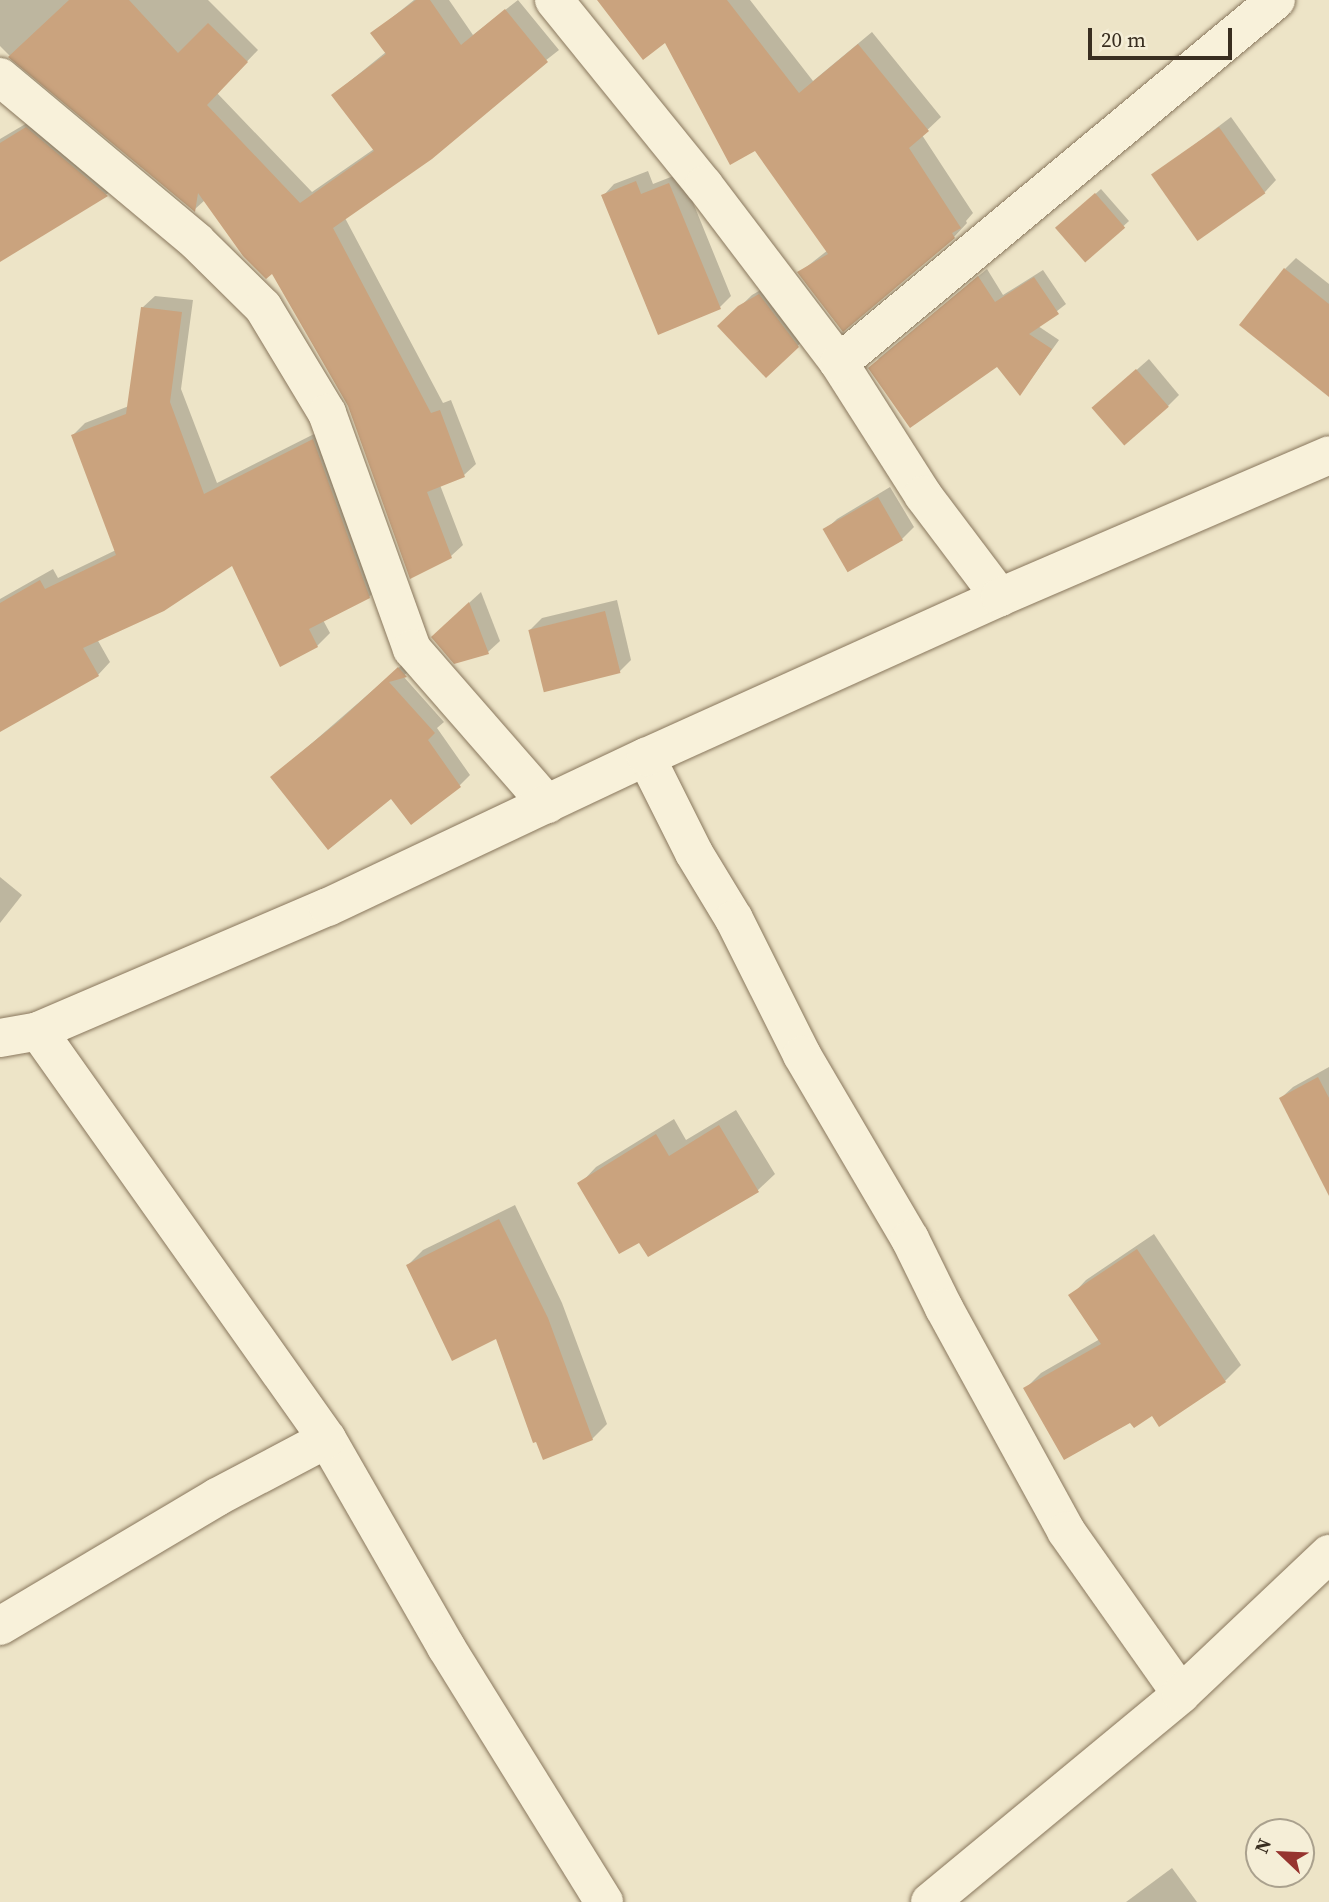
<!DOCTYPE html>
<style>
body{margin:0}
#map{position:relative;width:1329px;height:1902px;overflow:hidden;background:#ede4c7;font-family:"Source Serif 4",serif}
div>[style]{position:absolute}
.shadow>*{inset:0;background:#0003}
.building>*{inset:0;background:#caa37e;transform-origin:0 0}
.roads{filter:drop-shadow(0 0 2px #89775d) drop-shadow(0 0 2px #89775d)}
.minor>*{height:38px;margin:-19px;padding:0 19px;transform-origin:19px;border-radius:19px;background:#f8f1da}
span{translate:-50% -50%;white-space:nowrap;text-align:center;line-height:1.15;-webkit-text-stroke:5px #f5eed7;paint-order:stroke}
.north{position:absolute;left:1245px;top:1818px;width:70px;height:70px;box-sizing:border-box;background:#f5eed7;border:2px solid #aaa18e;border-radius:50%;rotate:293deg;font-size:19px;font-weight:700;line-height:28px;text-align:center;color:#392e20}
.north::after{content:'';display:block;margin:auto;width:24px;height:32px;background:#96342f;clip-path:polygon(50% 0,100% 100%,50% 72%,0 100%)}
.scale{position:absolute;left:1088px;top:28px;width:144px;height:32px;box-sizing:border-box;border:4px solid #392e20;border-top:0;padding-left:9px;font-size:21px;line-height:24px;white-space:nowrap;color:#392e20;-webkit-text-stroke:5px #f5eed7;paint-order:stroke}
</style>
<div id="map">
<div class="shadow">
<div style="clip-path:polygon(0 0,208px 0,258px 50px,217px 93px,312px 192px,374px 149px,333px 95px,386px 52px,373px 33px,414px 0,449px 0,473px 35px,518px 0,559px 50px,345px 218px,443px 403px,451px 400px,476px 464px,464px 475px,440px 485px,463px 545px,451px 556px,347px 401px,273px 272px,205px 200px,195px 209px,10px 56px,0 46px)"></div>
<div style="clip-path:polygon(607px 0,750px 0,813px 81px,872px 32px,941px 117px,922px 135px,973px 213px,966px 221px,967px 223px,954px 237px,800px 272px,828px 250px,756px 149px,665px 40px)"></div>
<div style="clip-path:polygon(39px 116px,119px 182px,107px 194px,0 260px,0 139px)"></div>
<div style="clip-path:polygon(1231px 117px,1276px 180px,1265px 192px,1153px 176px)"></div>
<div style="clip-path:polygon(648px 171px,653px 184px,681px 173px,731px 296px,720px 307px,603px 196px,614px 184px)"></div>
<div style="clip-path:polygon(1101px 189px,1129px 221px,1085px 261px,1063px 223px)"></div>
<div style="clip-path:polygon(1296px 258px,1329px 284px,1329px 371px,1285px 269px)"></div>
<div style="clip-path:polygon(987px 269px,1003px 295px,1043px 270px,1066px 304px,1038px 326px,1059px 340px,1021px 393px,997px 364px,878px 359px)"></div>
<div style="clip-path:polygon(771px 284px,810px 334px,766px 376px,720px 326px,752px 295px)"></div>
<div style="clip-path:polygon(155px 296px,193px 300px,181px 389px,217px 483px,326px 428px,382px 584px,369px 597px,323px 620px,330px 633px,317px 646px,233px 563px,97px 639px,110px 662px,98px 675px,0 730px,0 599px,53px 569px,58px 578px,116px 550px,73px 435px,85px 423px,129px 406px,142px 308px)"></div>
<div style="clip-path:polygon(1149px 359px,1179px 395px,1168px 406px,1106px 397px)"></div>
<div style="clip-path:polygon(890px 487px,914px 527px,902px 539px,849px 570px,825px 530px,837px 519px)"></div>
<div style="clip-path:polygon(481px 592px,500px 641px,488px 652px,454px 662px,445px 625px)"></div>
<div style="clip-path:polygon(617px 600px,631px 660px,619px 672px,530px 630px,542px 618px)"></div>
<div style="clip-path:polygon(410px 658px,416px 666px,403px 676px,444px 722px,437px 728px,470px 775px,460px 785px,411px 822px,392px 796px,273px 777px)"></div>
<div style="clip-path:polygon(0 877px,22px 895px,0 923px)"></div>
<div style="clip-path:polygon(1329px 1067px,1329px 1159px,1281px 1098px,1293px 1087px)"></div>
<div style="clip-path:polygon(736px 1110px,775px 1174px,758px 1190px,649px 1255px,639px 1240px,580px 1184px,596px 1167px,674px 1119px,686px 1140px)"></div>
<div style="clip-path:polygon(515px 1205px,562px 1303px,607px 1424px,592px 1439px,497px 1337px,408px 1265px,423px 1250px)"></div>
<div style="clip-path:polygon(1154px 1234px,1241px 1365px,1225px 1381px,1131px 1420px,1025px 1389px,1041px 1373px,1100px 1339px,1071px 1296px,1086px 1280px)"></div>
<div style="clip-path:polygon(1172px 1868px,1197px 1902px,1126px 1902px)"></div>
</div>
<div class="building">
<div style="clip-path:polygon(69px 0,129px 0,178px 53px,208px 23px,248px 62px,207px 105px,300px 203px,374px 151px,331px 95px,386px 54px,370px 33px,416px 0,430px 0,461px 45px,505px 9px,548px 62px,432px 159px,333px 228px,431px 413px,440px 410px,465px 477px,427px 492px,452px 558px,410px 579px,348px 406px,272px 274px,266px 279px,243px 256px,198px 193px,195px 212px,8px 57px)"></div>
<div style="clip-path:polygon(597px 0,727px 0,799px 93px,858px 44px,929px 131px,909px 148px,961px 228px,952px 233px,955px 238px,843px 332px,797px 272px,828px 254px,755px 151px,730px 165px,665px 43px,643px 60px)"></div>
<div style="clip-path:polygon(26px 127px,108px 196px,0 262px,0 143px)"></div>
<div style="left:1219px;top:127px;width:81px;height:83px;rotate:55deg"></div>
<div style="clip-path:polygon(636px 181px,641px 194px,669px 183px,721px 309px,658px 335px,601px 195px)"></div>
<div style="left:1095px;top:193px;width:46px;height:53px;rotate:49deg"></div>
<div style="clip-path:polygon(1284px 268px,1329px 304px,1329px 397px,1239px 325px)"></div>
<div style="clip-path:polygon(978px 276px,995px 302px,1034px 277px,1059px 314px,1029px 334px,1052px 349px,1020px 396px,997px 367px,910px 428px,868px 368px)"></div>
<div style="clip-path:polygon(759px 294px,799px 347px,766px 378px,717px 326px,738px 306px)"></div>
<div style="clip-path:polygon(141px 307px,182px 312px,170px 402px,204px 494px,313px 439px,370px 598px,309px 629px,318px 647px,280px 667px,232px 566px,164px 611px,83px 648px,99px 676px,0 732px,0 603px,40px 580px,45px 589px,116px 555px,71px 435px,126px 414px)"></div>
<div style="left:1136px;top:369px;width:50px;height:59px;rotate:49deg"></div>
<div style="left:878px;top:497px;width:50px;height:64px;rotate:60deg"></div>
<div style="clip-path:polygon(469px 602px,489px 654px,454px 664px,431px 637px)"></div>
<div style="left:605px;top:611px;width:64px;height:79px;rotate:76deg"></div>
<div style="clip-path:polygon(398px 667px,407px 677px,389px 682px,435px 733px,428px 740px,461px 787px,411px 825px,391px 799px,328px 850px,270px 777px,338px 722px)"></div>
<div style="clip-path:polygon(1318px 1077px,1329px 1098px,1329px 1196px,1279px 1098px)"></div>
<div style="clip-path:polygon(719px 1125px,759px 1192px,648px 1257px,639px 1243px,619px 1254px,577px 1183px,656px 1134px,669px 1156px)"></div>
<div style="clip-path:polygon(499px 1219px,548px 1318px,593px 1440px,543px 1460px,536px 1442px,533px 1443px,496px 1339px,452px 1361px,406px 1265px)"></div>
<div style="clip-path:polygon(1137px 1249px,1226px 1382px,1159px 1427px,1152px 1416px,1134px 1428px,1130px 1423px,1064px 1460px,1023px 1388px,1101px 1344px,1068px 1295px)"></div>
</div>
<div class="roads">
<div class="minor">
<div style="left:554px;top:0;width:238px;rotate:51deg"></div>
<div style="left:704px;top:185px;width:223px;rotate:52.8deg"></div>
<div style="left:839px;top:363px;width:156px;rotate:57.5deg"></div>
<div style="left:923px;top:495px;width:128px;rotate:53deg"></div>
<div style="left:0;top:77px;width:256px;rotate:39.9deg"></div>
<div style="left:196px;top:241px;width:94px;rotate:44.6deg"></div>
<div style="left:263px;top:307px;width:124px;rotate:58.9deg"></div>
<div style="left:327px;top:413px;width:251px;rotate:70.2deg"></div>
<div style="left:412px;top:649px;width:206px;rotate:48.9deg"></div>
<div style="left:839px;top:363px;width:568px;rotate:-39.72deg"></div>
<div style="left:646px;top:757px;width:107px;rotate:63.4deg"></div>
<div style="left:694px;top:853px;width:77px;rotate:58.8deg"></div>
<div style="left:734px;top:919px;width:152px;rotate:63.4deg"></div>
<div style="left:802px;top:1055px;width:213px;rotate:59.6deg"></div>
<div style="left:910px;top:1239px;width:77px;rotate:63.8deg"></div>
<div style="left:944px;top:1308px;width:254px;rotate:61.3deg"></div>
<div style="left:1066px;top:1531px;width:199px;rotate:54.8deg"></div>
<div style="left:0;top:1038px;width:39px;rotate:-10deg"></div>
<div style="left:38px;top:1031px;width:315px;rotate:-23.2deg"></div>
<div style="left:328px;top:907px;width:352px;rotate:-25.3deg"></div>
<div style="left:646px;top:757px;width:388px;rotate:-24.3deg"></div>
<div style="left:1000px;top:597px;width:358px;rotate:-23.3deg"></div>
<div style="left:327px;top:1439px;width:240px;rotate:60.2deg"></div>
<div style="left:446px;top:1647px;width:300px;rotate:58.2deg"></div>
<div style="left:0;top:1626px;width:252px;rotate:-30.7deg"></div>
<div style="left:217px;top:1497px;width:124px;rotate:-27.8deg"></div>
<div style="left:327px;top:1439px;width:500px;rotate:-125.3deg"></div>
<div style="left:930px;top:1902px;width:326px;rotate:-39.6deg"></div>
<div style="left:1181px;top:1694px;width:204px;rotate:-43.4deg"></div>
</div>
</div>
<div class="north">N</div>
<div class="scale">20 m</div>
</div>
